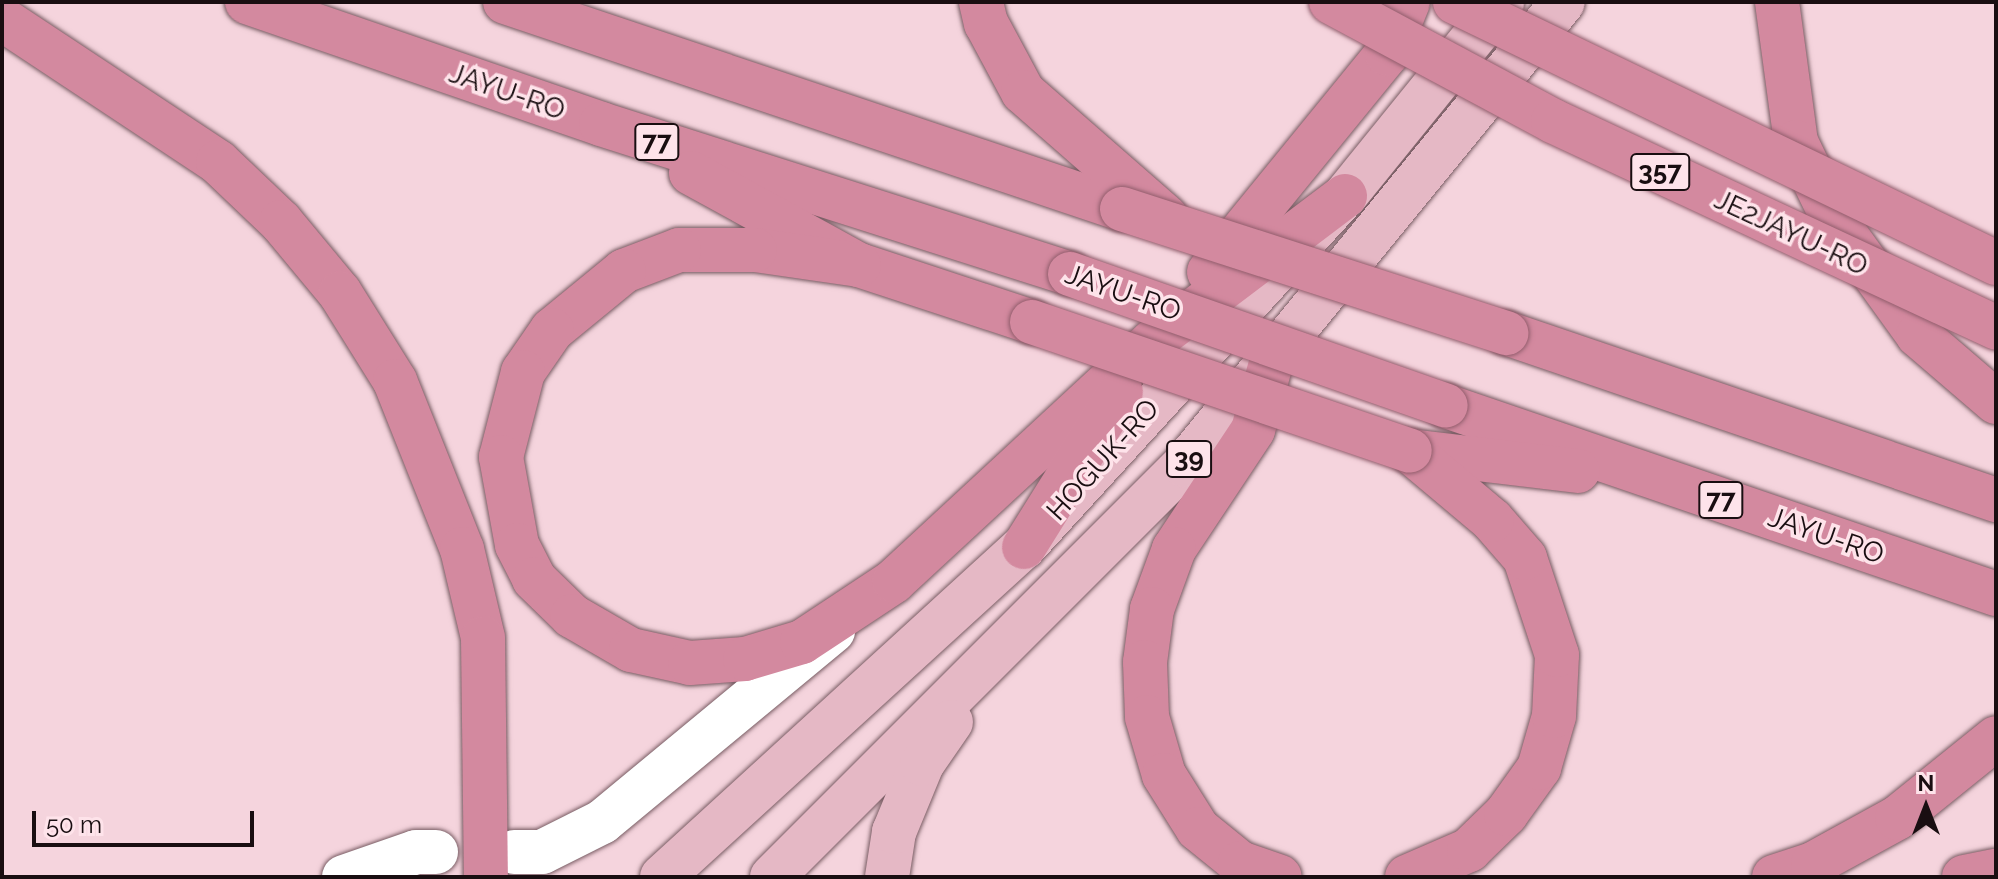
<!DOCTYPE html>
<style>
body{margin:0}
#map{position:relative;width:1998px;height:879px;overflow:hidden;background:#f5d4dd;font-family:Raleway,sans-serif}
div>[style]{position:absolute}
.roads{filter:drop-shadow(0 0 2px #785c63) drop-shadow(0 0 2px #785c63)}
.minor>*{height:44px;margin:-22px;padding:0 22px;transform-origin:22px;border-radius:22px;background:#fff}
.major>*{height:44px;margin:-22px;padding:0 22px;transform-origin:22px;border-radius:22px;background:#e5b8c5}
.highway>*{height:44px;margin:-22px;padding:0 22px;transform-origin:22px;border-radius:22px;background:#d3899f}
.bridges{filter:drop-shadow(0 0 2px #925e6d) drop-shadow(0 0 2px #925e6d)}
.highway-bridge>*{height:44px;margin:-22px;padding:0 22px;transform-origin:22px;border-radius:22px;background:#d3899f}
span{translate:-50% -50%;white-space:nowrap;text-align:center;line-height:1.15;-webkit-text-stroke:7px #fee3ea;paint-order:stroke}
.shield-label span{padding:2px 6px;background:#fee3ea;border:2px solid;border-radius:6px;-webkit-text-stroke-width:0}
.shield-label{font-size:26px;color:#190e11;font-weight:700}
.street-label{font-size:28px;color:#190e11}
.frame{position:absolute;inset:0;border:4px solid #190e11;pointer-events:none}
.north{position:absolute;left:1886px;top:767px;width:80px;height:80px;-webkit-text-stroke:6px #fee3ea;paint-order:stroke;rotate:0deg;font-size:22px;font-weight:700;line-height:32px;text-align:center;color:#190e11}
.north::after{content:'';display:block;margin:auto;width:28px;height:36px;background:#190e11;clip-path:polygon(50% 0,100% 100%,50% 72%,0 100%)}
.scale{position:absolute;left:32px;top:811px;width:222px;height:36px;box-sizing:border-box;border:4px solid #190e11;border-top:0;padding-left:10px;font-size:24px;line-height:28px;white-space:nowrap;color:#190e11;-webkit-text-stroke:6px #fee3ea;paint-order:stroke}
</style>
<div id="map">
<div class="roads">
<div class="minor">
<div style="left:514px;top:852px;width:28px"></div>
<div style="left:542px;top:852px;width:67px;rotate:-26.6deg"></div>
<div style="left:602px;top:822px;width:300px;rotate:-39.6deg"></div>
<div style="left:344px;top:877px;width:76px;rotate:-19.1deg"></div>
<div style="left:416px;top:852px;width:20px"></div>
</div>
<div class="major">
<div style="left:662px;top:877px;width:490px;rotate:-42.4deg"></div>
<div style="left:1024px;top:547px;width:476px;rotate:-47.6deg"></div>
<div style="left:1345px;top:196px;width:250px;rotate:-51deg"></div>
<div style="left:772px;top:877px;width:583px;rotate:-45deg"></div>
<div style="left:1184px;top:465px;width:598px;rotate:-50.7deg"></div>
<div style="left:887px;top:877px;width:46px;rotate:-81.2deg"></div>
<div style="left:894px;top:832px;width:74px;rotate:-67.6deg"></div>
<div style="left:922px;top:764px;width:51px;rotate:-55.4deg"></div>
</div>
<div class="highway">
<div style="left:247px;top:2px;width:374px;rotate:19deg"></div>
<div style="left:601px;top:124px;width:492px;rotate:17.7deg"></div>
<div style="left:505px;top:2px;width:651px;rotate:18.55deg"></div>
<div style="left:981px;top:2px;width:22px;rotate:77deg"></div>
<div style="left:986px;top:23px;width:78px;rotate:61.8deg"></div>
<div style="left:1023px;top:92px;width:190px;rotate:41.2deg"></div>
<div style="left:1777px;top:2px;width:141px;rotate:82.3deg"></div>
<div style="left:1796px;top:142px;width:79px;rotate:64.4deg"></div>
<div style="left:1830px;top:213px;width:150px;rotate:54.2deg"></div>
<div style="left:1918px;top:335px;width:103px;rotate:40.7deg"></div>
<div style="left:2px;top:19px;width:259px;rotate:33.5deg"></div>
<div style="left:218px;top:162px;width:87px;rotate:43.6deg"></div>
<div style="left:281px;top:222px;width:92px;rotate:50.3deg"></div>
<div style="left:340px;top:293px;width:104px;rotate:58deg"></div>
<div style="left:395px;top:381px;width:181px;rotate:68.3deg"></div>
<div style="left:462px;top:549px;width:91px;rotate:76.7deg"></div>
<div style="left:483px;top:638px;width:239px;rotate:89.3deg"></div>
<div style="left:691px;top:173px;width:192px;rotate:28.7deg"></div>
<div style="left:859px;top:265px;width:182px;rotate:18.2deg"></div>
<div style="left:859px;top:265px;width:105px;rotate:-171.8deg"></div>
<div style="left:755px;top:250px;width:76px;rotate:180deg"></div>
<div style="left:679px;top:250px;width:59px;rotate:159.1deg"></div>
<div style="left:624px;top:271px;width:93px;rotate:140.7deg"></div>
<div style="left:552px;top:330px;width:51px;rotate:124.6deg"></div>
<div style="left:523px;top:372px;width:88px;rotate:104.5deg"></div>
<div style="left:501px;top:457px;width:89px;rotate:79.7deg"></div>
<div style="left:517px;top:545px;width:38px;rotate:63deg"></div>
<div style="left:534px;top:579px;width:53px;rotate:44.2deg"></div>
<div style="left:572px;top:616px;width:68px;rotate:30deg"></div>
<div style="left:631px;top:650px;width:60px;rotate:12.4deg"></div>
<div style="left:690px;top:663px;width:55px;rotate:-4.2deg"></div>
<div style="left:745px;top:659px;width:59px;rotate:-16.6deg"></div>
<div style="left:802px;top:642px;width:110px;rotate:-33.5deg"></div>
<div style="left:894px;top:581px;width:352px;rotate:-42.8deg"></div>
<div style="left:1152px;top:342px;width:242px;rotate:-37.1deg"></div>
<div style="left:1209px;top:272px;width:281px;rotate:-50.8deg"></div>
<div style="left:1387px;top:54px;width:56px;rotate:-68deg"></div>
<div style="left:1506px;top:333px;width:518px;rotate:18.82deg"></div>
<div style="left:1271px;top:363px;width:69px;rotate:105deg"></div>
<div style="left:1253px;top:430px;width:143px;rotate:123.6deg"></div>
<div style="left:1174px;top:549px;width:64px;rotate:110.1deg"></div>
<div style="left:1152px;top:609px;width:53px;rotate:97.5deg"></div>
<div style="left:1145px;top:662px;width:55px;rotate:87.9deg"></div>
<div style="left:1147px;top:717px;width:60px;rotate:73.7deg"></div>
<div style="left:1164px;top:775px;width:64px;rotate:57.8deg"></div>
<div style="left:1198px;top:829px;width:54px;rotate:39deg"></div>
<div style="left:1240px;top:863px;width:42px;rotate:19.3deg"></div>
<div style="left:1446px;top:406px;width:581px;rotate:18.87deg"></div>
<div style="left:1410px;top:451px;width:169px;rotate:6.8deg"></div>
<div style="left:1024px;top:547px;width:183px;rotate:-58deg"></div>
<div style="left:1407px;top:877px;width:68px;rotate:-23.5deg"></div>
<div style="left:1469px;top:850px;width:52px;rotate:-44.2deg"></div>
<div style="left:1506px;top:814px;width:57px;rotate:-54.3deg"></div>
<div style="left:1539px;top:768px;width:54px;rotate:-73.9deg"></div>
<div style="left:1554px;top:716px;width:61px;rotate:-87.2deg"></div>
<div style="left:1557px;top:655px;width:102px;rotate:-108.3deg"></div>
<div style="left:1525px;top:558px;width:50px;rotate:-131deg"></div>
<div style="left:1492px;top:520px;width:107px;rotate:-139.9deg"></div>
<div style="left:1774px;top:877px;width:41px;rotate:-18.4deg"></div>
<div style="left:1813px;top:864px;width:96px;rotate:-28.7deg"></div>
<div style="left:1897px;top:818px;width:127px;rotate:-38.9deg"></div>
<div style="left:1964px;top:877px;width:33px;rotate:-11deg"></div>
</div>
</div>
<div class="bridges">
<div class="highway-bridge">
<div style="left:1331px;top:2px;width:252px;rotate:28.2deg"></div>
<div style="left:1553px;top:121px;width:489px;rotate:25deg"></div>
<div style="left:1455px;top:2px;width:601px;rotate:25.75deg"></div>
<div style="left:1122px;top:209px;width:404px;rotate:17.9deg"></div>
<div style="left:1070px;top:274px;width:398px;rotate:19.3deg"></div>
<div style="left:1032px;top:322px;width:399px;rotate:18.8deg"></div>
</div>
</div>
<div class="shield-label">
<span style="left:657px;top:142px">77</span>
<span style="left:1660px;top:172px">357</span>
<span style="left:1189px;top:459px">39</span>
<span style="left:1721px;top:500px">77</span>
</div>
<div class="street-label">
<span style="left:507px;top:92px;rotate:19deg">JAYU-RO</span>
<span style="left:1791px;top:233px;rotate:25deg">JE2JAYU-RO</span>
<span style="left:1123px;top:293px;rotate:19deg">JAYU-RO</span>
<span style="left:1103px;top:460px;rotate:-48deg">HOGUK-RO</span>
<span style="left:1826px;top:536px;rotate:19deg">JAYU-RO</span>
</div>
<div class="frame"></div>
<div class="north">N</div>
<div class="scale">50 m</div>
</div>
